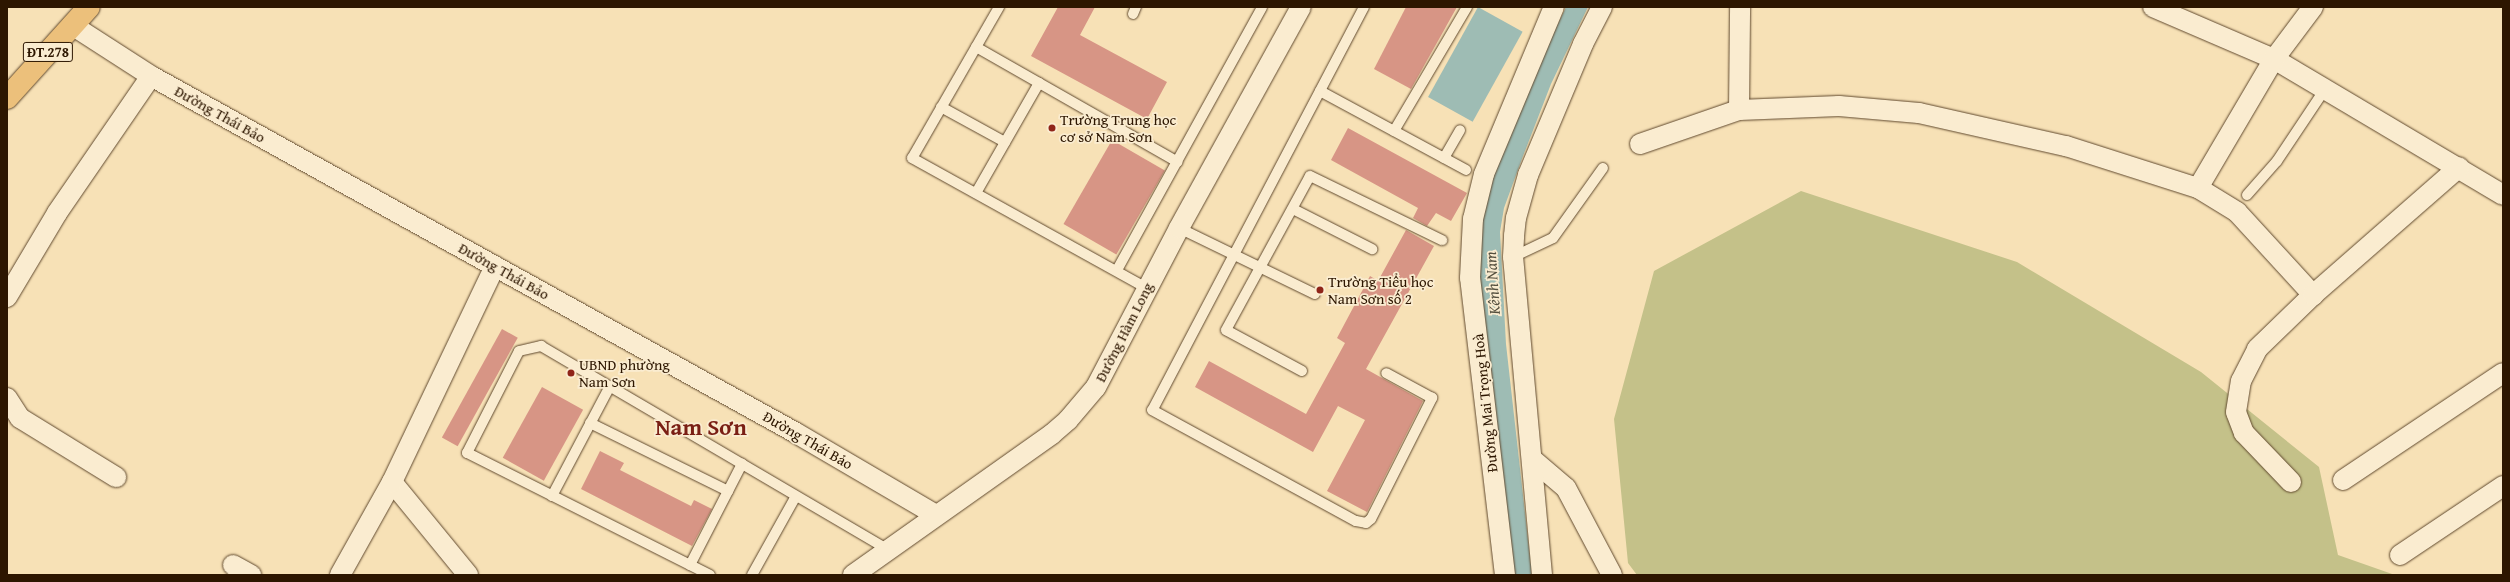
<!DOCTYPE html>
<meta charset="utf-8">
<style>
body{margin:0}
#map{position:relative;width:2510px;height:582px;overflow:hidden;background:#f7e1b6;font-family:"Gentium Book Plus",serif}
div>[style]{position:absolute}
.green>*{inset:0;background:#c4c189}
.water>*{inset:0;background:#9ebcb4;transform-origin:0 0}
.building>*{inset:0;background:#d79585;transform-origin:0 0}
.roads{filter:drop-shadow(0 0 1px #60492e) drop-shadow(0 0 1px #60492e)}
.lane>*{height:10px;margin:-5px;padding:0 5px;transform-origin:5px;border-radius:5px;background:#faecd0}
.street>*{height:20px;margin:-10px;padding:0 10px;transform-origin:10px;border-radius:10px;background:#faecd0}
.primary>*{height:22px;margin:-11px;padding:0 11px;transform-origin:11px;border-radius:11px;background:#ecc07b}
.dots>*{width:11px;height:11px;translate:-50% -50%;box-sizing:border-box;border:2px solid #faecd0;border-radius:50%}
span{translate:-50% -50%;white-space:nowrap;text-align:center;line-height:1.15;-webkit-text-stroke:3.5px #faecd0;paint-order:stroke}
.shield-label span{padding:1px 3px;background:#faecd0;border:1px solid;border-radius:3px;-webkit-text-stroke-width:0}
.shield-label{font-size:14px;color:#2d1600;font-weight:700}
.street-label{font-size:15px;color:#2d1600}
.poi-label{font-size:15px;color:#2d1600}
.left{translate:0 -50%;text-align:left}
.water-label{font-size:16px;color:#55503f;font-style:italic}
.town-label{font-size:23px;color:#7a1f14;font-weight:700}
.frame{position:absolute;inset:0;border:8px solid #2d1600;pointer-events:none}
</style>
<div id="map">
<div class="green">
<div style="clip-path:polygon(1801px 191px,2017px 262px,2201px 372px,2319px 467px,2338px 555px,2395px 575px,1637px 575px,1628px 563px,1614px 419px,1654px 271px)"></div>
</div>
<div class="water">
<div style="left:1478px;top:7px;width:51px;height:103px;rotate:29deg"></div>
<div style="clip-path:polygon(1566px 7px,1588px 7px,1551px 84px,1523px 156px,1504px 208px,1500px 232px,1506px 344px,1532px 575px,1512px 575px,1478px 276px,1481px 229px,1490px 182px,1534px 73px)"></div>
</div>
<div class="building">
<div style="clip-path:polygon(1058px 7px,1095px 7px,1080px 35px,1167px 82px,1147px 119px,1031px 56px)"></div>
<div style="clip-path:polygon(1406px 7px,1457px 7px,1411px 89px,1374px 69px)"></div>
<div style="clip-path:polygon(1348px 128px,1467px 193px,1451px 221px,1436px 213px,1427px 226px,1413px 218px,1418px 208px,1331px 160px)"></div>
<div style="left:1112px;top:140px;width:61px;height:97px;rotate:30deg"></div>
<div style="clip-path:polygon(1406px 230px,1434px 246px,1366px 369px,1423px 401px,1367px 512px,1327px 491px,1365px 420px,1338px 406px,1313px 452px,1195px 387px,1209px 361px,1306px 414px,1345px 343px,1337px 338px,1370px 276px,1378px 281px)"></div>
<div style="left:502px;top:329px;width:18px;height:124px;rotate:29deg"></div>
<div style="left:542px;top:387px;width:47px;height:81px;rotate:29deg"></div>
<div style="clip-path:polygon(600px 451px,624px 463px,620px 470px,691px 506px,694px 500px,712px 509px,692px 546px,581px 489px)"></div>
</div>
<div class="roads">
<div class="lane">
<div style="left:999px;top:7px;width:174px;rotate:119.9deg"></div>
<div style="left:912px;top:158px;width:269px;rotate:29deg"></div>
<div style="left:1364px;top:7px;width:455px;rotate:117.7deg"></div>
<div style="left:1152px;top:410px;width:232px;rotate:28.6deg"></div>
<div style="left:1356px;top:521px;width:10px;rotate:11deg"></div>
<div style="left:1366px;top:523px;width:6px;rotate:-39deg"></div>
<div style="left:1371px;top:519px;width:136px;rotate:-63.2deg"></div>
<div style="left:1432px;top:398px;width:52px;rotate:-151.5deg"></div>
<div style="left:1133px;top:14px;width:8px;rotate:-67deg"></div>
<div style="left:976px;top:47px;width:232px;rotate:29.7deg"></div>
<div style="left:1320px;top:91px;width:166px;rotate:28.4deg"></div>
<div style="left:941px;top:107px;width:73px;rotate:28.7deg"></div>
<div style="left:1394px;top:131px;width:144px;rotate:-59.5deg"></div>
<div style="left:1444px;top:158px;width:32px;rotate:-60deg"></div>
<div style="left:976px;top:193px;width:127px;rotate:-60.2deg"></div>
<div style="left:2247px;top:195px;width:45px;rotate:-48.6deg"></div>
<div style="left:2277px;top:161px;width:87px;rotate:-56.3deg"></div>
<div style="left:1293px;top:209px;width:89px;rotate:26.9deg"></div>
<div style="left:1179px;top:228px;width:151px;rotate:25.9deg"></div>
<div style="left:1513px;top:257px;width:44px;rotate:-25.4deg"></div>
<div style="left:1553px;top:238px;width:86px;rotate:-54.5deg"></div>
<div style="left:1117px;top:270px;width:300px;rotate:-61.1deg"></div>
<div style="left:1302px;top:371px;width:86px;rotate:-151.7deg"></div>
<div style="left:1226px;top:330px;width:175px;rotate:-61.4deg"></div>
<div style="left:1310px;top:176px;width:147px;rotate:25.9deg"></div>
<div style="left:590px;top:423px;width:154px;rotate:26.2deg"></div>
<div style="left:552px;top:496px;width:124px;rotate:-62.2deg"></div>
<div style="left:690px;top:565px;width:114px;rotate:-62.8deg"></div>
<div style="left:710px;top:575px;width:272px;rotate:-153.3deg"></div>
<div style="left:467px;top:453px;width:114px;rotate:-63deg"></div>
<div style="left:519px;top:351px;width:23px;rotate:-13deg"></div>
<div style="left:541px;top:346px;width:405px;rotate:30.4deg"></div>
<div style="left:752px;top:575px;width:90px;rotate:-60.9deg"></div>
</div>
<div class="street">
<div style="left:2153px;top:7px;width:132px;rotate:23.3deg"></div>
<div style="left:2274px;top:59px;width:266px;rotate:30.7deg"></div>
<div style="left:72px;top:25px;width:94px;rotate:32.8deg"></div>
<div style="left:151px;top:76px;width:737px;rotate:28.96deg"></div>
<div style="left:796px;top:433px;width:162px;rotate:30.4deg"></div>
<div style="left:1739px;top:110px;width:103px;rotate:-89.4deg"></div>
<div style="left:1640px;top:144px;width:105px;rotate:-19deg"></div>
<div style="left:1739px;top:110px;width:100px;rotate:-2.3deg"></div>
<div style="left:1839px;top:106px;width:80px;rotate:5deg"></div>
<div style="left:1919px;top:113px;width:151px;rotate:12.7deg"></div>
<div style="left:2066px;top:146px;width:139px;rotate:17.7deg"></div>
<div style="left:2198px;top:188px;width:46px;rotate:31.6deg"></div>
<div style="left:2237px;top:212px;width:113px;rotate:47.5deg"></div>
<div style="left:2198px;top:188px;width:150px;rotate:-59.5deg"></div>
<div style="left:2274px;top:59px;width:65px;rotate:-53.1deg"></div>
<div style="left:7px;top:297px;width:98px;rotate:-59.2deg"></div>
<div style="left:57px;top:213px;width:166px;rotate:-55.5deg"></div>
<div style="left:7px;top:398px;width:24px;rotate:57deg"></div>
<div style="left:20px;top:418px;width:113px;rotate:31.6deg"></div>
<div style="left:1533px;top:460px;width:43px;rotate:40.3deg"></div>
<div style="left:1566px;top:488px;width:98px;rotate:62.1deg"></div>
<div style="left:2343px;top:480px;width:192px;rotate:-33.8deg"></div>
<div style="left:392px;top:482px;width:120px;rotate:50.7deg"></div>
<div style="left:2291px;top:482px;width:68px;rotate:-133.8deg"></div>
<div style="left:2244px;top:433px;width:22px;rotate:-111deg"></div>
<div style="left:2236px;top:412px;width:31px;rotate:-81deg"></div>
<div style="left:2241px;top:381px;width:36px;rotate:-63deg"></div>
<div style="left:2257px;top:349px;width:78px;rotate:-44deg"></div>
<div style="left:2313px;top:295px;width:194px;rotate:-41.2deg"></div>
<div style="left:2400px;top:555px;width:124px;rotate:-33.8deg"></div>
<div style="left:233px;top:565px;width:21px;rotate:29deg"></div>
<div style="left:340px;top:575px;width:107px;rotate:-60.8deg"></div>
<div style="left:392px;top:482px;width:239px;rotate:-64.5deg"></div>
<div style="left:853px;top:575px;width:244px;rotate:-35.3deg"></div>
<div style="left:1052px;top:434px;width:21px;rotate:-41deg"></div>
<div style="left:1068px;top:420px;width:43px;rotate:-49.7deg"></div>
<div style="left:1096px;top:387px;width:179px;rotate:-62.4deg"></div>
<div style="left:1179px;top:228px;width:252px;rotate:-61.1deg"></div>
<div style="left:1505px;top:575px;width:299px;rotate:-96.7deg"></div>
<div style="left:1470px;top:278px;width:59px;rotate:-87.1deg"></div>
<div style="left:1473px;top:219px;width:46px;rotate:-76.3deg"></div>
<div style="left:1484px;top:174px;width:181px;rotate:-67.3deg"></div>
<div style="left:1542px;top:575px;width:319px;rotate:-95.2deg"></div>
<div style="left:1513px;top:257px;width:21px;rotate:-87deg"></div>
<div style="left:1514px;top:236px;width:18px;rotate:-84deg"></div>
<div style="left:1516px;top:218px;width:45px;rotate:-74.4deg"></div>
<div style="left:1528px;top:175px;width:142px;rotate:-67.2deg"></div>
<div style="left:1583px;top:44px;width:42px;rotate:-62.8deg"></div>
</div>
<div class="primary">
<div style="left:7px;top:98px;width:122px;rotate:-48deg"></div>
</div>
</div>
<div class="dots">
<div style="left:1052px;top:128px;background:#8f2418"></div>
<div style="left:1320px;top:290px;background:#8f2418"></div>
<div style="left:571px;top:373px;background:#8f2418"></div>
</div>
<div class="shield-label">
<span style="left:48px;top:52px">ĐT.278</span>
</div>
<div class="street-label">
<span style="left:220px;top:114px;rotate:29deg">Đường Thái Bảo</span>
<span style="left:504px;top:271px;rotate:29deg">Đường Thái Bảo</span>
<span style="left:1124px;top:332px;rotate:-63deg">Đường Hàm Long</span>
<span style="left:1485px;top:403px;rotate:-96deg">Đường Mai Trọng Hoà</span>
<span style="left:808px;top:440px;rotate:30deg">Đường Thái Bảo</span>
</div>
<div class="poi-label">
<span class="left" style="left:1060px;top:128px">Trường Trung học<br>cơ sở Nam Sơn</span>
<span class="left" style="left:1328px;top:290px">Trường Tiểu học<br>Nam Sơn số 2</span>
<span class="left" style="left:579px;top:373px">UBND phường<br>Nam Sơn</span>
</div>
<div class="water-label">
<span style="left:1492px;top:283px;rotate:-94deg">Kênh Nam</span>
</div>
<div class="town-label">
<span style="left:701px;top:427px">Nam Sơn</span>
</div>
<div class="frame"></div>
</div>
